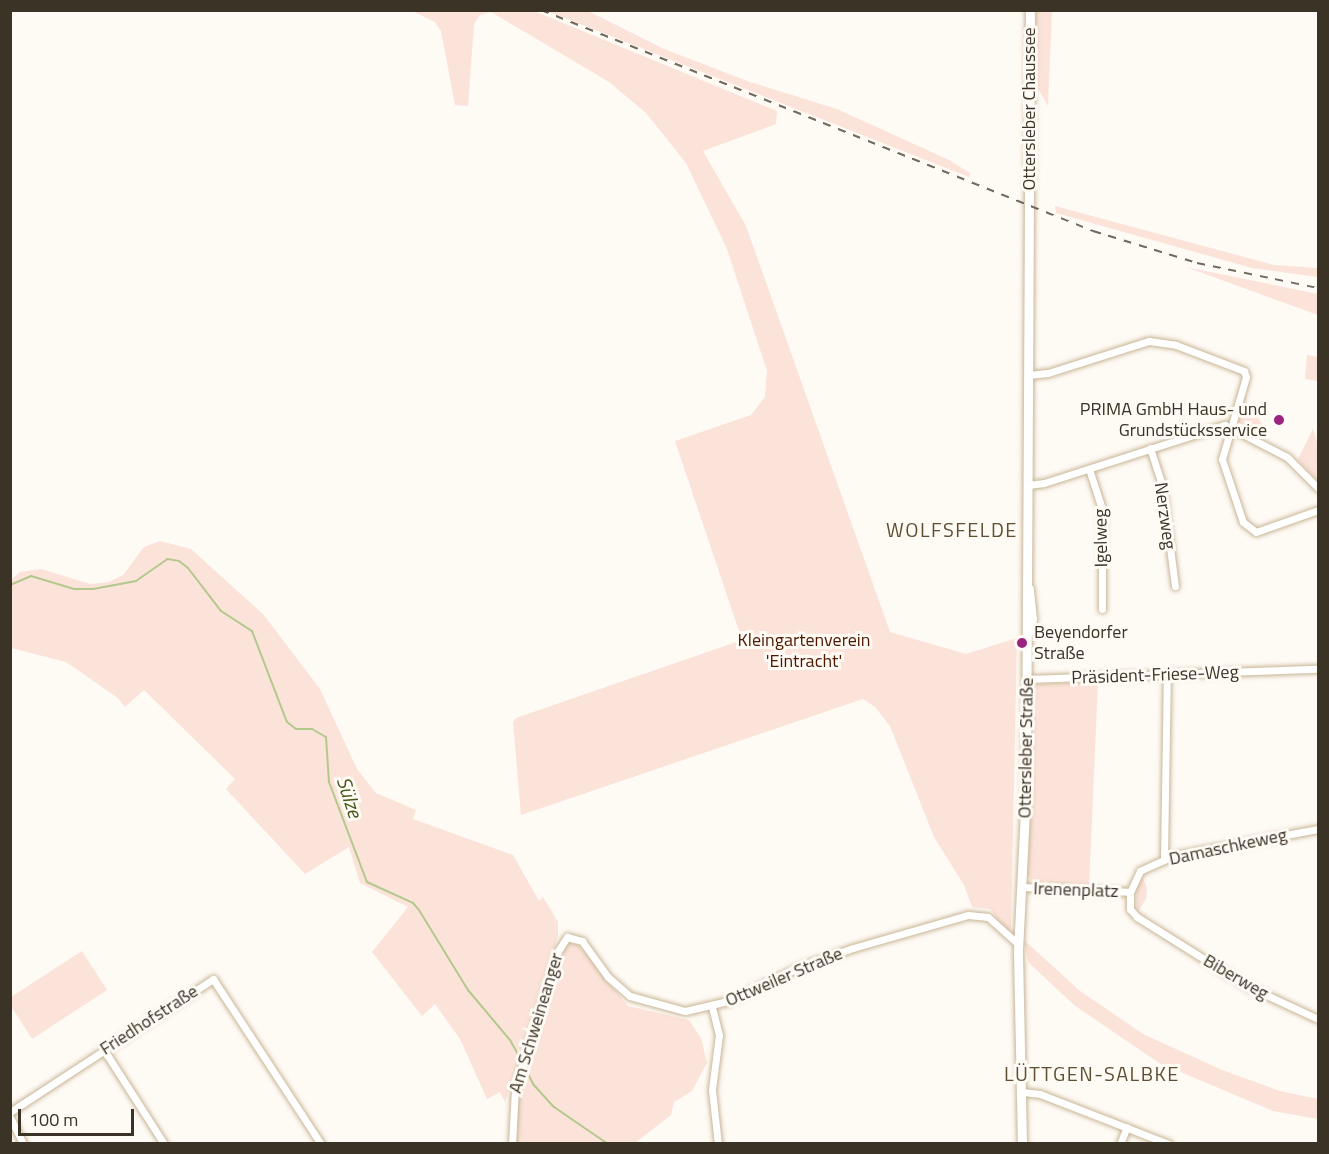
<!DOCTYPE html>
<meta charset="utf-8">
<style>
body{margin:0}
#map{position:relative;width:1329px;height:1154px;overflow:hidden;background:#fefaf4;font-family:"Titillium Web",sans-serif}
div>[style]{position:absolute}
.green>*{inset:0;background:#fce3da}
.stream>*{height:2px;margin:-1px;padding:0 1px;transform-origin:1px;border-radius:1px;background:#b4c88d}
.roads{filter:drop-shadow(0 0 2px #c8b696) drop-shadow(0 0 2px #c8b696)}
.street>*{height:7px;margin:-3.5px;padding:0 3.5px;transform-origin:3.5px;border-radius:3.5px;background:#fff}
.secondary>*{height:9px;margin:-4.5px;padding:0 4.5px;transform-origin:4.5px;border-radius:4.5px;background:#fff}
.rail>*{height:2px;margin-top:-1px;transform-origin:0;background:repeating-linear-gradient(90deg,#6f695e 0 8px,transparent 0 16px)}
.dots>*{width:16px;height:16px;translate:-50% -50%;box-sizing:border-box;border:3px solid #fefaf4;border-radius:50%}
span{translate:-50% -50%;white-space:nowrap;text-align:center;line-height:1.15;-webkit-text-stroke:6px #fefaf4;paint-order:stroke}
.street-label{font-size:18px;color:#3a3326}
.poi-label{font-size:18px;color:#3a3326}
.right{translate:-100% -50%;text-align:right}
.left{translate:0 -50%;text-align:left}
.park-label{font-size:18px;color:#4e1700}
.neighbourhood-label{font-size:20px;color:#5e4f32;letter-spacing:1.5px}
.water-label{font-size:20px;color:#465719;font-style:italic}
.frame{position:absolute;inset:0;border:12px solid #3a3326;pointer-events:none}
.scale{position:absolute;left:18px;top:1109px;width:116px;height:27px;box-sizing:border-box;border:3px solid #3a3326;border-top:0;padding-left:8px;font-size:18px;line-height:21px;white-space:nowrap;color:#3a3326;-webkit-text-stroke:4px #fefaf4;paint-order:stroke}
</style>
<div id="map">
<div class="green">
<div style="clip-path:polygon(412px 11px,534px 11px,777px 111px,776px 124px,703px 151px,746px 226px,890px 632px,966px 654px,1017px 638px,1011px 929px,1007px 931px,990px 909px,972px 907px,964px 885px,934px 837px,890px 726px,875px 707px,863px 699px,521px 815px,513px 722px,516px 718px,742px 640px,675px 441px,751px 415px,765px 397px,767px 371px,727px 249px,686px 163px,646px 113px,609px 82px,491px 12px,480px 15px,474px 24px,468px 106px,455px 105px,441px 31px,435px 22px)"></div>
<div style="clip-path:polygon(547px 11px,588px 11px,664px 49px,750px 82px,837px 109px,949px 160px,970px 173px,969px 177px)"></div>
<div style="clip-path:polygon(1036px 11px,1052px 11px,1048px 106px,1036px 85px)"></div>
<div style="clip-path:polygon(1055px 206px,1274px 265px,1318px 268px,1318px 277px,1252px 268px,1056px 213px)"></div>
<div style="clip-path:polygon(1186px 267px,1318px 294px,1318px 315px,1271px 298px)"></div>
<div style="clip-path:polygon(1307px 355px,1318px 357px,1318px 381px,1305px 379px)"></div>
<div style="clip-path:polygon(1246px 395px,1245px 422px,1246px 410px,1252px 406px,1267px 434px,1263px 437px,1236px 422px)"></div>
<div style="clip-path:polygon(1313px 429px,1318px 445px,1318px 482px,1298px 459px)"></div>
<div style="clip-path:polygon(160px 541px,191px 549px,263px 614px,320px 689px,357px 769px,376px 793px,416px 810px,413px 819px,513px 855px,539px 901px,543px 897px,558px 922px,558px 936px,505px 1102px,500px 1092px,487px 1099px,460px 1039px,435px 1004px,422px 1016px,372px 952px,408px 907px,360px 883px,349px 847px,305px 874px,226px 789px,235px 779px,144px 690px,125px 707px,118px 698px,66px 662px,11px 648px,11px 580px,20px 572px,41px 569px,90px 584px,109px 582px,123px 575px,144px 547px)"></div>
<div style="clip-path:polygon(1098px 682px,1089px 886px,1033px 883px,1026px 874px,1031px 684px)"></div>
<div style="clip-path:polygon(1141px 874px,1147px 888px,1146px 899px,1137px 913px,1136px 882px)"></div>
<div style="clip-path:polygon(1024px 940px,1080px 991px,1143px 1034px,1222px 1070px,1280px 1091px,1318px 1099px,1318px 1119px,1273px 1111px,1159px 1063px,1074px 1005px,1028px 962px)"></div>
<div style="clip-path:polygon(566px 944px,576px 944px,584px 952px,628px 1006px,689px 1020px,701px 1038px,707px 1063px,692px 1091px,674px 1102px,671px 1115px,635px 1143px,517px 1144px,518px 1094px,536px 1053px)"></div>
<div style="clip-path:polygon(82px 951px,107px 990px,32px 1039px,11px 1006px,11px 997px)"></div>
</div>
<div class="stream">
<div style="left:10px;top:585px;width:23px;rotate:-23deg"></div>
<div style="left:31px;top:576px;width:45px;rotate:16.8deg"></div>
<div style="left:74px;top:589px;width:19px"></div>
<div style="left:93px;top:589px;width:44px;rotate:-10.5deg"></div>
<div style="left:136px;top:581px;width:38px;rotate:-35deg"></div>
<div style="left:167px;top:559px;width:12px;rotate:9deg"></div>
<div style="left:179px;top:561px;width:11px;rotate:38deg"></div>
<div style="left:188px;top:568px;width:54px;rotate:52.5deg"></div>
<div style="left:221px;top:611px;width:37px;rotate:33deg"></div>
<div style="left:252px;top:631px;width:97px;rotate:69deg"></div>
<div style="left:287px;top:722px;width:11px;rotate:38deg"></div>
<div style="left:296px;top:729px;width:16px"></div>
<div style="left:312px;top:729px;width:16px;rotate:30deg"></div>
<div style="left:326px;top:737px;width:45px;rotate:86.2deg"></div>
<div style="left:329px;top:782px;width:107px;rotate:69.2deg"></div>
<div style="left:367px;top:882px;width:51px;rotate:24.5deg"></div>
<div style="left:413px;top:903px;width:9px;rotate:49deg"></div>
<div style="left:419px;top:910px;width:94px;rotate:58.5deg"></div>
<div style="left:468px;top:990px;width:65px;rotate:50deg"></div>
<div style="left:510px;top:1040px;width:23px;rotate:61deg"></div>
<div style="left:525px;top:1068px;width:18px;rotate:63deg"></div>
<div style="left:533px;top:1084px;width:31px;rotate:48deg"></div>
<div style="left:554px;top:1107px;width:65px;rotate:34.4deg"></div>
</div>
<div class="roads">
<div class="street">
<div style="left:1028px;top:375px;width:20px;rotate:-6deg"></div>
<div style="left:1048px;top:373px;width:106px;rotate:-17.6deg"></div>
<div style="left:1149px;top:341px;width:27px;rotate:8deg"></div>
<div style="left:1176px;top:345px;width:73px;rotate:20.9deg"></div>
<div style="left:1244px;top:371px;width:6px;rotate:72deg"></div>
<div style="left:1246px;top:377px;width:85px;rotate:106.3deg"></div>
<div style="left:1222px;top:459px;width:66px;rotate:71.6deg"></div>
<div style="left:1243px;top:522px;width:16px;rotate:38deg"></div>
<div style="left:1256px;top:532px;width:66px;rotate:-19.5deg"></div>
<div style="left:1150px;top:448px;width:40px;rotate:72deg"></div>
<div style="left:1162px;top:486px;width:101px;rotate:82.6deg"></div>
<div style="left:1089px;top:469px;width:42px;rotate:72deg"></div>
<div style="left:1102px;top:509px;width:100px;rotate:90deg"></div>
<div style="left:1028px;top:485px;width:16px;rotate:-7deg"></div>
<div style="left:1044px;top:483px;width:190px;rotate:-17.8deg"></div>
<div style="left:1225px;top:425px;width:70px;rotate:27.3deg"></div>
<div style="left:1287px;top:457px;width:44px;rotate:45deg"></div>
<div style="left:1029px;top:633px;width:15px;rotate:-74deg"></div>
<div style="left:1033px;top:619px;width:31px;rotate:-96deg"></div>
<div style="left:1027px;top:679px;width:291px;rotate:-2deg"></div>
<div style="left:1318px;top:829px;width:147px;rotate:169.5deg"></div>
<div style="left:1173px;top:856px;width:36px;rotate:156deg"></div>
<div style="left:1140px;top:871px;width:23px;rotate:115deg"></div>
<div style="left:1130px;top:892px;width:17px;rotate:90deg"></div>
<div style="left:1130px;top:909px;width:11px;rotate:49deg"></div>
<div style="left:1137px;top:917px;width:130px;rotate:32.1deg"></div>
<div style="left:1247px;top:986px;width:78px;rotate:24.9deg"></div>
<div style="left:1164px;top:859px;width:184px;rotate:-89.1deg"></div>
<div style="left:1021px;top:887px;width:109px;rotate:2.6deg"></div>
<div style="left:712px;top:1007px;width:29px;rotate:76deg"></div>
<div style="left:719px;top:1035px;width:55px;rotate:97.3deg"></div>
<div style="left:712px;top:1090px;width:54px;rotate:83.7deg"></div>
<div style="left:104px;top:1050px;width:112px;rotate:57.4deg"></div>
<div style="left:1022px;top:1092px;width:18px;rotate:6deg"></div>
<div style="left:1040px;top:1094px;width:138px;rotate:21.2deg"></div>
<div style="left:10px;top:1112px;width:243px;rotate:-33.2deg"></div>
<div style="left:213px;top:979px;width:197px;rotate:56.8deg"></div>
<div style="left:10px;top:1117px;width:30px;rotate:64deg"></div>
<div style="left:512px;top:1144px;width:55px;rotate:-86.9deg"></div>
<div style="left:515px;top:1089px;width:145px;rotate:-72.7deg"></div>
<div style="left:558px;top:951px;width:17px;rotate:-57deg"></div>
<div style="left:567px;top:937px;width:16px;rotate:15deg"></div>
<div style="left:582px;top:941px;width:44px;rotate:54.2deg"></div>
<div style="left:608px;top:977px;width:29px;rotate:41deg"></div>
<div style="left:630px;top:996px;width:57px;rotate:15.3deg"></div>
<div style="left:685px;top:1011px;width:44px;rotate:-13.1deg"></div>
<div style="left:728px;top:1001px;width:82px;rotate:-25.3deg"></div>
<div style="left:802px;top:966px;width:54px;rotate:-19.4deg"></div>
<div style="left:853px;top:948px;width:120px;rotate:-16deg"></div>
<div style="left:968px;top:915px;width:20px;rotate:6deg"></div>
<div style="left:988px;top:917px;width:40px;rotate:42deg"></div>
<div style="left:1120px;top:1144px;width:18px;rotate:-68deg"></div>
</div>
<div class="secondary">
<div style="left:1022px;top:1144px;width:194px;rotate:-91.2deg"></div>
<div style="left:1018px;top:950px;width:159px;rotate:-87.1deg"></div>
<div style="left:1026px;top:791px;width:781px;rotate:-89.71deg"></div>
</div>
</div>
<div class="rail">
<div style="left:541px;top:10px;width:595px;rotate:21.82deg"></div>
<div style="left:1093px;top:231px;width:109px;rotate:17.1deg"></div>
<div style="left:1197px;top:263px;width:124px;rotate:11.7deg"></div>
</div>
<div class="dots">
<div style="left:1279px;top:420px;background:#9a247f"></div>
<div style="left:1022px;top:643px;background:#9a247f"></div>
</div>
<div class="street-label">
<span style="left:1029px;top:109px;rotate:-90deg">Ottersleber Chaussee</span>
<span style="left:1165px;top:516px;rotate:82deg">Nerzweg</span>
<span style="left:1101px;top:538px;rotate:-91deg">Igelweg</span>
<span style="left:1155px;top:675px;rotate:-2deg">Präsident-Friese-Weg</span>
<span style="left:1026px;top:748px;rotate:-89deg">Ottersleber Straße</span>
<span style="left:1228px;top:847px;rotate:-12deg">Damaschkeweg</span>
<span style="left:1076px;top:890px;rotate:2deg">Irenenplatz</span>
<span style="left:784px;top:977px;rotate:-23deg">Ottweiler Straße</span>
<span style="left:1236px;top:977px;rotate:30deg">Biberweg</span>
<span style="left:149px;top:1020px;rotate:-33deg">Friedhofstraße</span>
<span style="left:536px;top:1023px;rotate:-73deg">Am Schweineanger</span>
</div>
<div class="poi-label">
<span class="right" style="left:1267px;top:420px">PRIMA GmbH Haus- und<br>Grundstücksservice</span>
<span class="left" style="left:1034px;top:643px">Beyendorfer<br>Straße</span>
</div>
<div class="park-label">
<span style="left:804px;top:651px">Kleingartenverein<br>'Eintracht'</span>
</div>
<div class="neighbourhood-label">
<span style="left:952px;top:529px">WOLFSFELDE</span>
<span style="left:1092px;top:1073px">LÜTTGEN-SALBKE</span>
</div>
<div class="water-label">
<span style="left:350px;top:797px;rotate:72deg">Sülze</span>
</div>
<div class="frame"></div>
<div class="scale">100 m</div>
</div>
